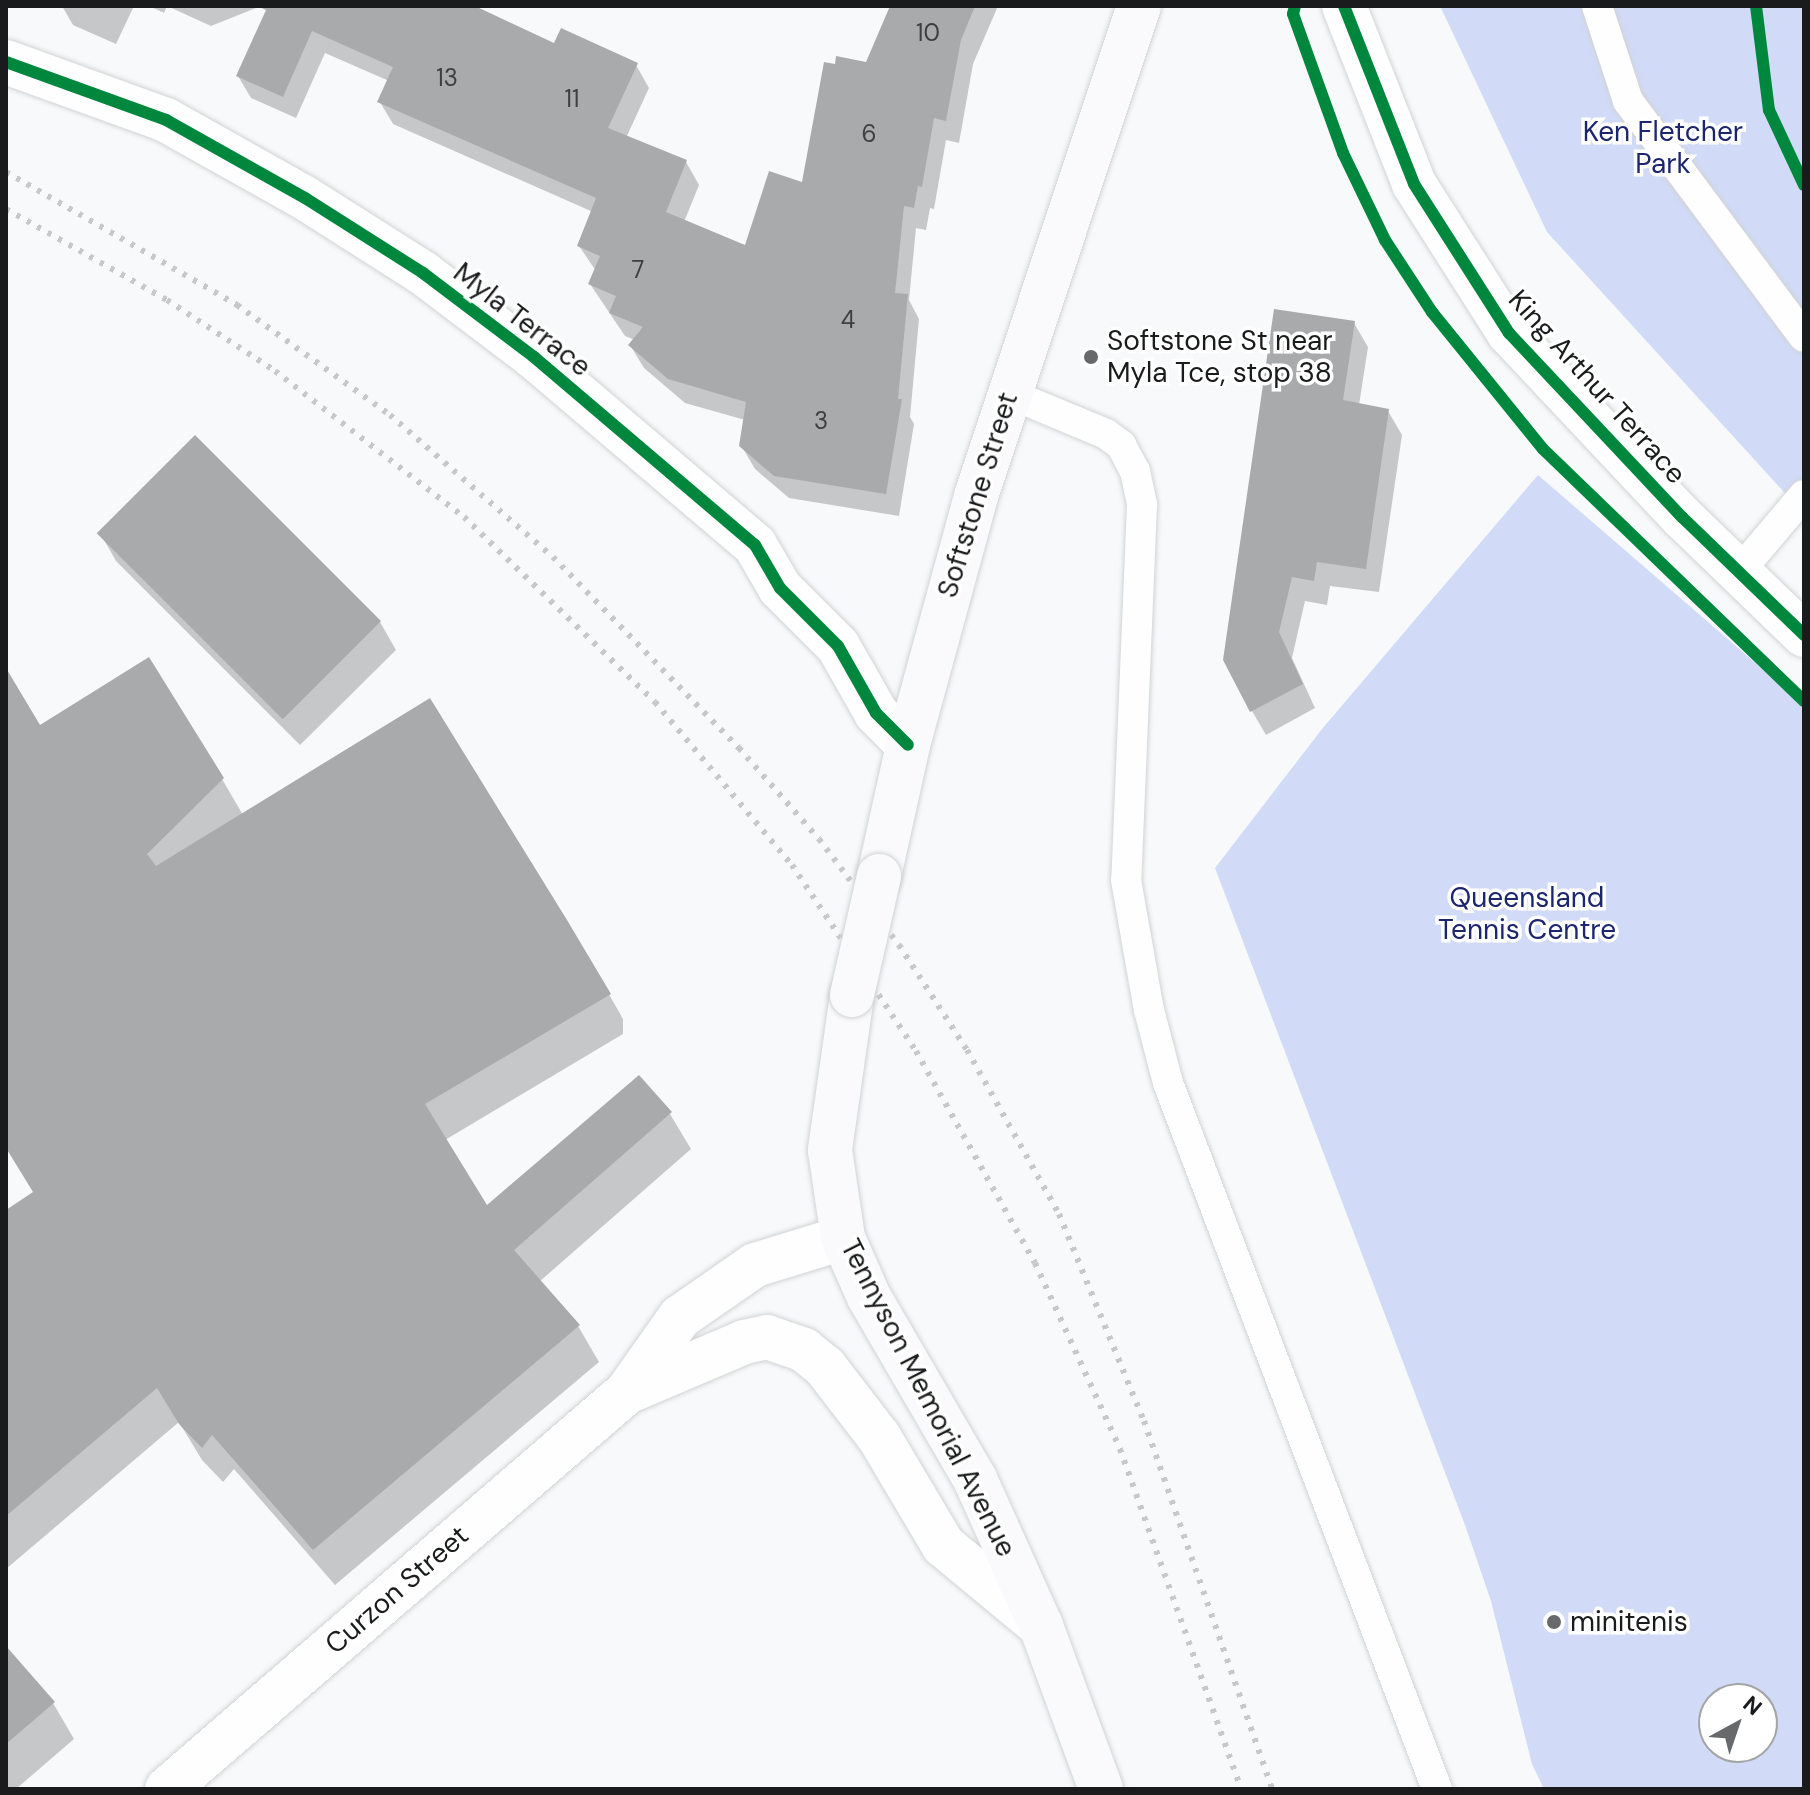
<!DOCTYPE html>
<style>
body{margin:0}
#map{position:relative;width:1810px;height:1795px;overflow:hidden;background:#f7f9fb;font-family:"DM Sans",sans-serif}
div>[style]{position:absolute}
.green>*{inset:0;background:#d1dbf8}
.shadow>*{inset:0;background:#0003}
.building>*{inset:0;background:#a9aaac;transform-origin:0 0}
.roads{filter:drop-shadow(0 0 2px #d1d3d4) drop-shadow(0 0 2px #d1d3d4)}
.service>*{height:30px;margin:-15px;padding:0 15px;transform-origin:15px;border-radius:15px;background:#fefefe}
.minor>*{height:44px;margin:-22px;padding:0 22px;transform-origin:22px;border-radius:22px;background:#fefefe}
.secondary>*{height:44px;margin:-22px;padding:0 22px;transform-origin:22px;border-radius:22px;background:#fafafc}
.rail>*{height:6px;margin-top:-3px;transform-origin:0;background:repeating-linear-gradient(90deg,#c7c8c9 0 4px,transparent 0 12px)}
.bridges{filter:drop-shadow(0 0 2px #d1d3d4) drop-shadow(0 0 2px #d1d3d4)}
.secondary-bridge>*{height:44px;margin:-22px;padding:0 22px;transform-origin:22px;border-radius:22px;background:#fafafc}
.cycleway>*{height:12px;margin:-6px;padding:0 6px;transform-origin:6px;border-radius:6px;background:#00873e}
.dots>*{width:22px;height:22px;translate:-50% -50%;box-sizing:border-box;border:4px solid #fff;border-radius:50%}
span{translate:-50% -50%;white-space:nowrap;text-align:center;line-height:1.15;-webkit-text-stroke:7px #fff;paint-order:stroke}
.number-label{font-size:24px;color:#3e3f40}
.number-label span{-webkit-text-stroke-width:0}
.park-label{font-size:28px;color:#1c266f}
.street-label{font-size:28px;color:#1a1b1c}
.poi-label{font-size:28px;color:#1a1b1c}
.left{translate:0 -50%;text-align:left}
.frame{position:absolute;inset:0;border:8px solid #1a1b1c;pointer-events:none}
.north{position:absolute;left:1698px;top:1683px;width:80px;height:80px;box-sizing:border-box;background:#fff;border:2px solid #a3a4a4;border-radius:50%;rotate:40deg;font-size:22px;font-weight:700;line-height:32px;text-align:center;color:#1a1b1c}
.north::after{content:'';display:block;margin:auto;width:28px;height:36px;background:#67696a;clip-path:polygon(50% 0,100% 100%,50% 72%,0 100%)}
</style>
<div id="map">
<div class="green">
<div style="clip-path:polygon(1440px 6px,1804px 6px,1804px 514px,1547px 232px)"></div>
<div style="clip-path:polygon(evenodd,1538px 475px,1804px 705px,1804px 1789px,1544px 1789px,1532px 1764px,1491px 1601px,1465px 1525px,1215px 868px,1322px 729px,1538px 475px,1714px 1699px,1762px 1699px,1762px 1747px,1714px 1747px,1714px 1699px)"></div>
</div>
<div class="shadow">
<div style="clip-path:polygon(62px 6px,134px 6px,116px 44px,73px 25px)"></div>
<div style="clip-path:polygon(149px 6px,261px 6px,211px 26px,167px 6px,164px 13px)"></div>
<div style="clip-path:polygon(270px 6px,470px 6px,555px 45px,636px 65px,649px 88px,626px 138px,686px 162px,699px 185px,684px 222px,747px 248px,804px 185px,867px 65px,892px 8px,888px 6px,998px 6px,973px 64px,959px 143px,946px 140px,934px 209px,930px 208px,926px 230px,916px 228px,909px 300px,919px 319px,910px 417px,914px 424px,899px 516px,789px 498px,755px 469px,741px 445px,745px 420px,685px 403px,644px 368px,630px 345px,635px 340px,625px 336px,590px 284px,596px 271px,579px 246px,593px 212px,393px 124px,380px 102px,389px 81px,325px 53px,296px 118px,251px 98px,238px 76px)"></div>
<div style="clip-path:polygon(1354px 323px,1368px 347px,1359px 405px,1388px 411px,1402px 435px,1379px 592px,1330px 586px,1327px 605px,1305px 601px,1292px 658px,1315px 708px,1266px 735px,1252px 711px)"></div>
<div style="clip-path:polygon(100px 533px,380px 622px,396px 650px,300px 745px,116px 561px)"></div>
<div style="clip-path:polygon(6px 748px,222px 779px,243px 815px,602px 982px,623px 1019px,623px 1034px,445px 1140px,486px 1208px,670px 1114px,691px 1149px,539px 1282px,578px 1326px,599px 1362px,335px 1585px,234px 1469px,223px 1482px,202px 1460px,179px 1422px,6px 1569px,6px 1213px,35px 1193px,6px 1147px)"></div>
<div style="clip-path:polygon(6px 1649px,53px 1703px,74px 1739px,16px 1789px,6px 1789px)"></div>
</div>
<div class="building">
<div style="clip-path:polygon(257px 6px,475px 6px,554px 43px,561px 28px,638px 63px,608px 128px,687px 160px,666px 212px,745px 245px,769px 171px,802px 182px,824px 62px,835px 64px,836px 56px,866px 62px,890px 6px,975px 6px,961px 40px,946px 121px,934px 118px,922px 187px,918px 186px,914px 208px,904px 206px,895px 293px,908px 294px,898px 399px,902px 399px,886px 494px,774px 476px,739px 446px,746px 402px,668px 379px,628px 345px,643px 327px,609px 313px,616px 296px,588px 284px,600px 256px,577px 246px,596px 198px,377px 102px,393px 67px,312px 31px,283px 97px,236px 76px,266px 10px)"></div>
<div style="clip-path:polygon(1274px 309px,1355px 321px,1343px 400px,1389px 409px,1366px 569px,1317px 562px,1314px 581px,1292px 577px,1279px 632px,1303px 684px,1250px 712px,1223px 660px)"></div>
<div style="left:195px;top:435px;width:263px;height:139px;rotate:45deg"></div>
<div style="clip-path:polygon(149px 657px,224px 778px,147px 854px,156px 866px,430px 698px,567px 920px,611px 994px,425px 1104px,487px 1205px,639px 1075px,672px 1112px,514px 1250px,580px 1325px,313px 1550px,212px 1435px,202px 1448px,179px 1424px,157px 1388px,6px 1516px,6px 1210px,33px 1192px,6px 1148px,6px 668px,40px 725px)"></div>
<div style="clip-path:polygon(6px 1646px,55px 1702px,6px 1744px)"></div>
</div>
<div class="roads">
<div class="service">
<div style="left:1597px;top:6px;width:100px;rotate:71.9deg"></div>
<div style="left:1628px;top:101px;width:294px;rotate:53.3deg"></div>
<div style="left:1010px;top:394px;width:104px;rotate:22.6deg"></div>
<div style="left:1106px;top:434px;width:19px;rotate:36deg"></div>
<div style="left:1121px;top:445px;width:30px;rotate:62deg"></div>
<div style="left:1135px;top:471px;width:35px;rotate:78deg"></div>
<div style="left:1142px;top:505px;width:375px;rotate:92.4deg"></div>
<div style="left:1126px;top:880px;width:132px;rotate:80deg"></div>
<div style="left:1149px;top:1010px;width:75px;rotate:75.4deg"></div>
<div style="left:1168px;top:1083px;width:756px;rotate:69.14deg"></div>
<div style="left:1738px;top:573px;width:102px;rotate:-49.8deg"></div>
</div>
<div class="minor">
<div style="left:1344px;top:6px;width:191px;rotate:68.5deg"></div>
<div style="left:1414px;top:184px;width:177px;rotate:57.5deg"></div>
<div style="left:1509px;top:333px;width:253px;rotate:46.8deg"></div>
<div style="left:1682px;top:517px;width:170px;rotate:44deg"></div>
<div style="left:6px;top:62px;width:170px;rotate:19.9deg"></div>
<div style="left:166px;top:120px;width:159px;rotate:29.3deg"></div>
<div style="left:305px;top:198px;width:140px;rotate:32.4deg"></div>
<div style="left:423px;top:273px;width:139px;rotate:37.1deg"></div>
<div style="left:534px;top:357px;width:290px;rotate:40.4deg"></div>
<div style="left:755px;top:545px;width:50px;rotate:59.8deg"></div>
<div style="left:780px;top:588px;width:82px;rotate:45deg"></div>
<div style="left:838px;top:646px;width:77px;rotate:60.4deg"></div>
<div style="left:876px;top:713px;width:45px;rotate:45deg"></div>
<div style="left:627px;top:1392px;width:127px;rotate:-23.1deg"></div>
<div style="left:744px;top:1342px;width:24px;rotate:-12deg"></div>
<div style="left:767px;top:1337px;width:39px;rotate:19deg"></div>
<div style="left:804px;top:1350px;width:27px;rotate:39deg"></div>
<div style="left:825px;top:1367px;width:88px;rotate:52.4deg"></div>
<div style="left:879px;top:1437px;width:126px;rotate:59.3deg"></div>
<div style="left:943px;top:1545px;width:127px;rotate:39.6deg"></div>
<div style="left:167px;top:1789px;width:608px;rotate:-40.8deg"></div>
<div style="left:627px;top:1392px;width:92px;rotate:-54.8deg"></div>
<div style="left:680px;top:1317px;width:91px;rotate:-34.7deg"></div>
<div style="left:755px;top:1265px;width:92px;rotate:-17.1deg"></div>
</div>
<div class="secondary">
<div style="left:879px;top:876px;width:134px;rotate:-77.5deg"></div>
<div style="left:908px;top:745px;width:258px;rotate:-74.7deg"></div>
<div style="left:976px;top:496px;width:516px;rotate:-71.6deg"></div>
<div style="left:852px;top:995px;width:157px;rotate:98.1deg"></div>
<div style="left:830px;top:1150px;width:89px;rotate:81.6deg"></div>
<div style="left:843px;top:1238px;width:64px;rotate:66.2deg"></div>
<div style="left:869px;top:1297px;width:211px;rotate:59.8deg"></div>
<div style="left:975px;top:1479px;width:161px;rotate:65.8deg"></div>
<div style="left:1041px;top:1626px;width:174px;rotate:69.8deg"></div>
</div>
</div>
<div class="rail">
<div style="left:6px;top:172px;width:267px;rotate:29.9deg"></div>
<div style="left:237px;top:305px;width:188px;rotate:35.7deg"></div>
<div style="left:390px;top:415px;width:216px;rotate:41.1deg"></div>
<div style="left:553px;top:557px;width:267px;rotate:45.8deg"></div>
<div style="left:739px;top:748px;width:121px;rotate:48.7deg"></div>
<div style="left:819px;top:839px;width:133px;rotate:53deg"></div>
<div style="left:899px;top:945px;width:125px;rotate:57.1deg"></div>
<div style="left:967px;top:1050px;width:188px;rotate:60.7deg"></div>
<div style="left:1059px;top:1214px;width:224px;rotate:67.7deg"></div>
<div style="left:1144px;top:1421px;width:390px;rotate:70.8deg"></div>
<div style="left:6px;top:209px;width:185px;rotate:29.5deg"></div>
<div style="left:167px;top:300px;width:129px;rotate:33.3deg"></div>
<div style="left:275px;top:371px;width:239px;rotate:37.7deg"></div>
<div style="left:464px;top:517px;width:266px;rotate:44.1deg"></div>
<div style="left:655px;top:702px;width:213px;rotate:50deg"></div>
<div style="left:792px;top:865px;width:224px;rotate:56.3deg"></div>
<div style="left:916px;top:1051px;width:243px;rotate:60.7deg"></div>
<div style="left:1035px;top:1263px;width:205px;rotate:65.4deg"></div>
<div style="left:1120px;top:1449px;width:361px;rotate:70.4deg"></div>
</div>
<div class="bridges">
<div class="secondary-bridge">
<div style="left:852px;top:995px;width:122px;rotate:-77.2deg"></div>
</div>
</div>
<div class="cycleway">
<div style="left:1295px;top:6px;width:8px;rotate:104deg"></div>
<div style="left:1293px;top:14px;width:148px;rotate:70.2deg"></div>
<div style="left:1343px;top:153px;width:97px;rotate:64.2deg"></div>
<div style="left:1385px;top:240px;width:86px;rotate:56.9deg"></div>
<div style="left:1432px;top:312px;width:176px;rotate:51deg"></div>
<div style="left:1543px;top:449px;width:363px;rotate:44deg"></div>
<div style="left:1344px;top:6px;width:191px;rotate:68.5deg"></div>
<div style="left:1414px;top:184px;width:177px;rotate:57.5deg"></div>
<div style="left:1509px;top:333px;width:253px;rotate:46.8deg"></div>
<div style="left:1682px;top:517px;width:170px;rotate:44deg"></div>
<div style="left:1756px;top:6px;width:105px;rotate:82.9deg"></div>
<div style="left:1769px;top:110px;width:83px;rotate:65deg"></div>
<div style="left:6px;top:62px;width:170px;rotate:19.9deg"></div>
<div style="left:166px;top:120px;width:159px;rotate:29.3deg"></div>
<div style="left:305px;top:198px;width:140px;rotate:32.4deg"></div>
<div style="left:423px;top:273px;width:139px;rotate:37.1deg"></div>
<div style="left:534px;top:357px;width:290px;rotate:40.4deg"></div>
<div style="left:755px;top:545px;width:50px;rotate:59.8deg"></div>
<div style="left:780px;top:588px;width:82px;rotate:45deg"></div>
<div style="left:838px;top:646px;width:77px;rotate:60.4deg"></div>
<div style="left:876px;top:713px;width:45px;rotate:45deg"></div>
</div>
<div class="dots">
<div style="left:1091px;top:357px;background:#67696a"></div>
<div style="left:1554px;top:1622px;background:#67696a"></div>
</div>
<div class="number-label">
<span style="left:928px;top:33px">10</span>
<span style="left:447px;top:78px">13</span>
<span style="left:572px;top:99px">11</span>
<span style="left:869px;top:134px">6</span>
<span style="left:638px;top:270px">7</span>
<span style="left:848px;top:320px">4</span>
<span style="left:821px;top:421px">3</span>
</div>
<div class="park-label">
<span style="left:1663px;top:148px">Ken Fletcher<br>Park</span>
<span style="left:1527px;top:914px">Queensland<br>Tennis Centre</span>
</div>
<div class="street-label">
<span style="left:522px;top:320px;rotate:38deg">Myla Terrace</span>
<span style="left:1597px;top:387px;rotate:48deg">King Arthur Terrace</span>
<span style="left:978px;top:495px;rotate:-73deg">Softstone Street</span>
<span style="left:928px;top:1398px;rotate:63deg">Tennyson Memorial Avenue</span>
<span style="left:397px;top:1590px;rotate:-41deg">Curzon Street</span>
</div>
<div class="poi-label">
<span class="left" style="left:1107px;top:357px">Softstone St near<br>Myla Tce, stop 38</span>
<span class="left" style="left:1570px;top:1622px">minitenis</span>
</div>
<div class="frame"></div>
<div class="north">N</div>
</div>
